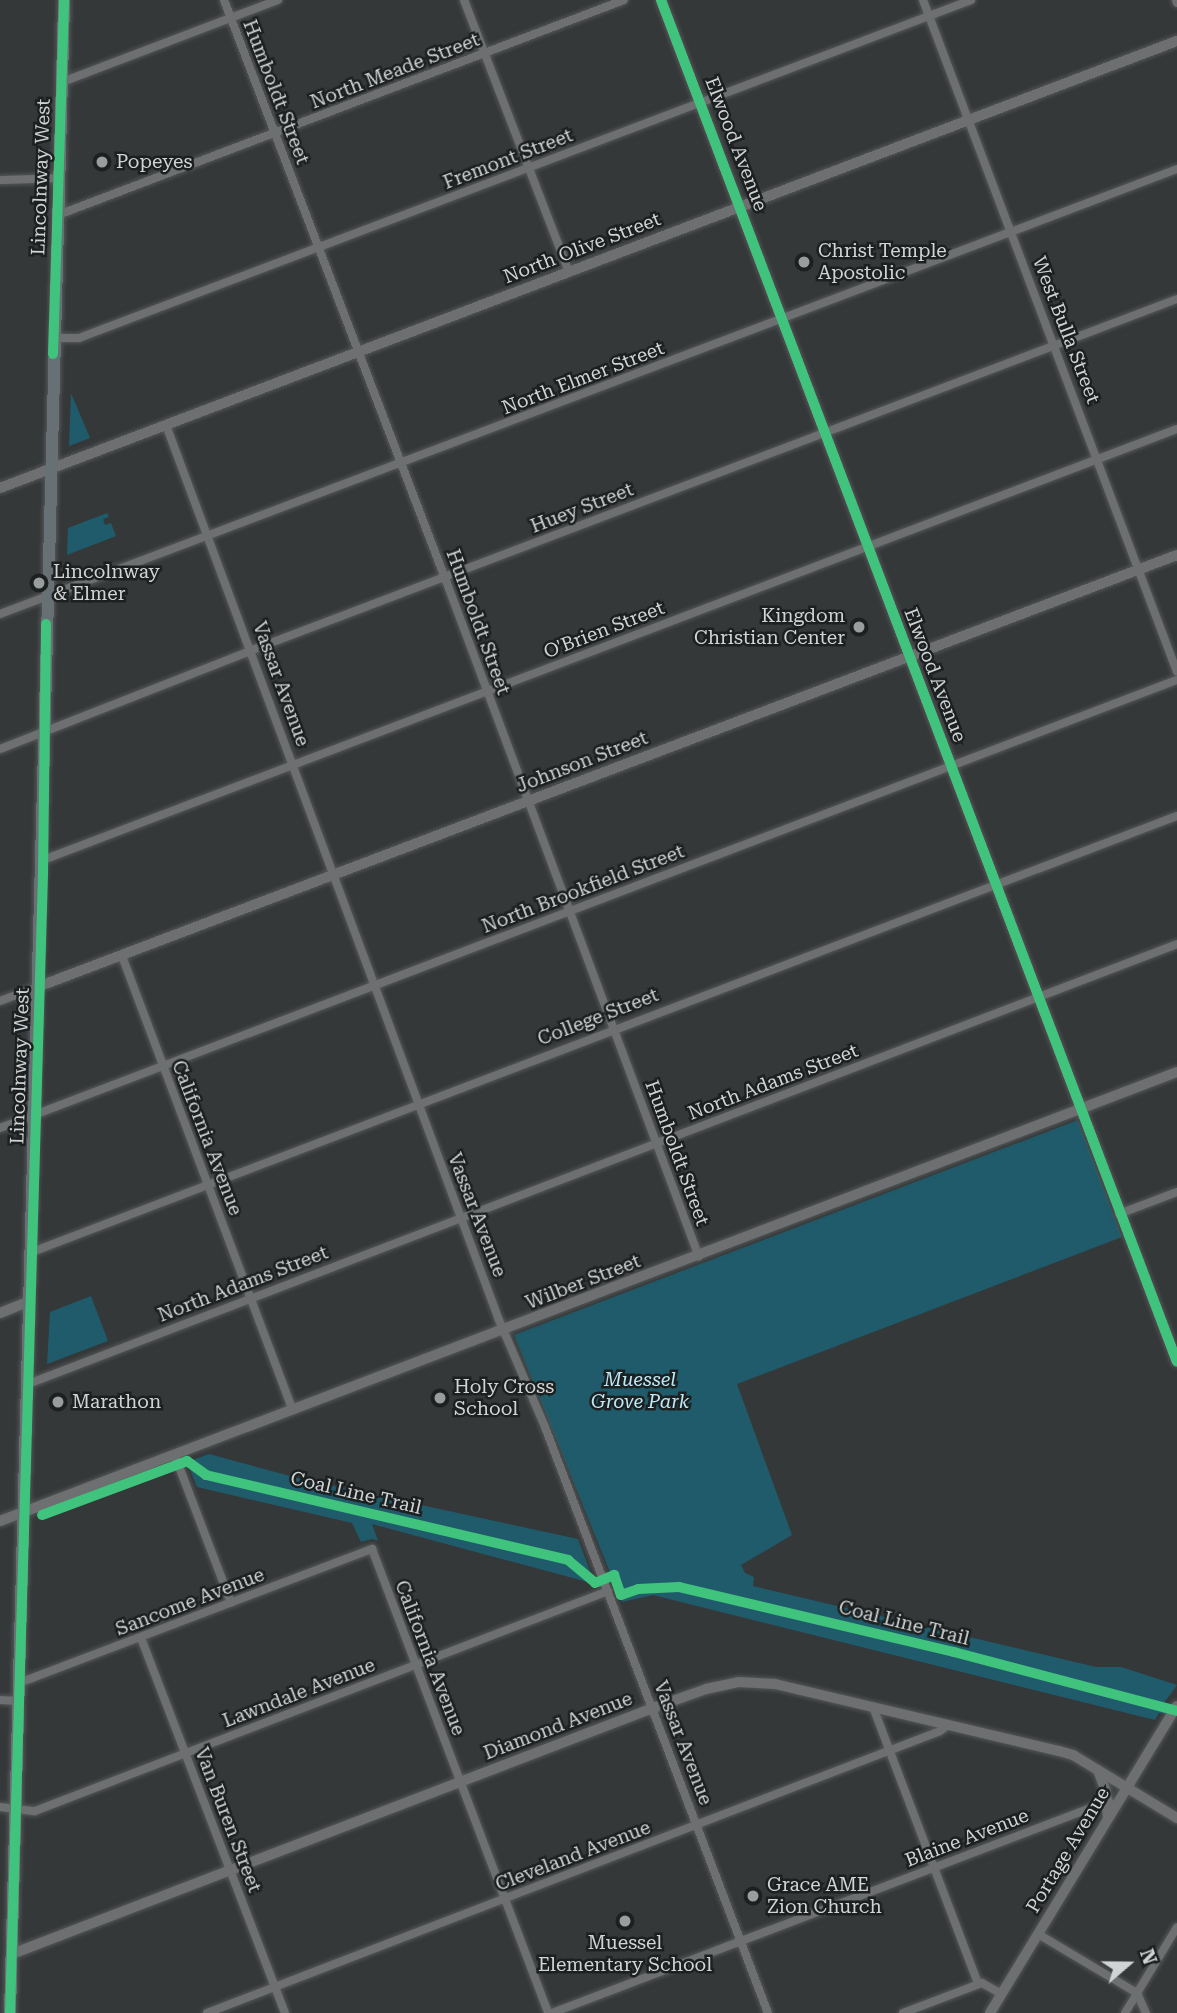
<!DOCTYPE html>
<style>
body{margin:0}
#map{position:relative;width:1177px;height:2013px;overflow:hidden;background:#353839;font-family:"Roboto Serif",serif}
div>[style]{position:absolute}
.green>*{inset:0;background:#1f5b6a}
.roads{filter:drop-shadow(0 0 2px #545657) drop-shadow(0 0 2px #545657)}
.minor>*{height:8px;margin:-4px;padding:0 4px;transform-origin:4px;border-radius:4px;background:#6d6f70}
.tertiary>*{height:10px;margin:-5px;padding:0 5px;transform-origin:5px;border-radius:5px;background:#6d6f70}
.secondary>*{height:10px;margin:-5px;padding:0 5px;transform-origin:5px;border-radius:5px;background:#6d6f70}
.primary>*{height:12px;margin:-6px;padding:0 6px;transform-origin:6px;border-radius:6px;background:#677075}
.cycleway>*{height:10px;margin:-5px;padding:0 5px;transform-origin:5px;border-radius:5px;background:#40c37c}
.dots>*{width:19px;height:19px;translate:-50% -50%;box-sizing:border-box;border:4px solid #1d2020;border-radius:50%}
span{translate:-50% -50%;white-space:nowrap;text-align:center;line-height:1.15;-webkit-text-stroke:5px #1d2020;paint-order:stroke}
.street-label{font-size:19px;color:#d0d4d5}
.poi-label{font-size:19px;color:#d0d4d5}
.left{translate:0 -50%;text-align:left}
.right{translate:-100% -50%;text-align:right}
.park-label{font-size:19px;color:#bdeaf8;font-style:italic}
.north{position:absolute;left:1093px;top:1929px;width:70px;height:70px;-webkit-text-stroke:5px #1d2020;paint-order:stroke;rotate:70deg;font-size:19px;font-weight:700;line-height:28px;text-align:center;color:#d0d4d5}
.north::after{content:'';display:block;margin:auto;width:24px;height:32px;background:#d0d4d5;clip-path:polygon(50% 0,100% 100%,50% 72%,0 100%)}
</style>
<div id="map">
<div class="green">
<div style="clip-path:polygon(71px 393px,90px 438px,69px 446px)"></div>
<div style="clip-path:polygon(107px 513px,109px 517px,103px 519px,105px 525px,111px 523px,116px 536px,67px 555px,68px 528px)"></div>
<div style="clip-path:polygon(1078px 1120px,1122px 1237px,737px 1384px,792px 1535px,741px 1565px,745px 1573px,754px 1577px,753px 1586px,1096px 1667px,1121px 1667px,1177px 1685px,1164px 1703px,1177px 1706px,1177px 1716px,1159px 1713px,1155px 1720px,653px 1595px,622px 1602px,514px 1335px)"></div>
<div style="clip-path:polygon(91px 1296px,108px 1341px,47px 1364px,50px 1312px)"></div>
<div style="clip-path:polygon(209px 1454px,301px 1479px,578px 1539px,595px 1584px,372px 1524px,378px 1541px,372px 1539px,361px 1542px,352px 1523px,197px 1487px,187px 1462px)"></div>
</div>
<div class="roads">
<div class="minor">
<div style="left:224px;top:0;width:627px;rotate:69.08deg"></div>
<div style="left:448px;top:586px;width:716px;rotate:69.49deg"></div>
<div style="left:464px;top:0;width:292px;rotate:68.9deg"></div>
<div style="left:923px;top:0;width:718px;rotate:69.29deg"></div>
<div style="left:1176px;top:0;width:3px;rotate:72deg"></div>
<div style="left:62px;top:82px;width:231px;rotate:-20.8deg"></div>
<div style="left:0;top:180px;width:59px;rotate:-1.9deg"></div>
<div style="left:58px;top:215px;width:605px;rotate:-20.8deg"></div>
<div style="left:54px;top:338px;width:25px"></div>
<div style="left:79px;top:338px;width:954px;rotate:-20.75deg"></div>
<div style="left:166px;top:425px;width:955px;rotate:69.59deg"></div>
<div style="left:499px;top:1320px;width:116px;rotate:66.7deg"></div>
<div style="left:545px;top:1427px;width:627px;rotate:69.17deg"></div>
<div style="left:0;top:614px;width:1258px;rotate:-20.71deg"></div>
<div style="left:0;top:749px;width:271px;rotate:-21.4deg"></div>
<div style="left:252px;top:650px;width:989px;rotate:-20.78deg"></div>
<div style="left:43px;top:860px;width:1213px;rotate:-20.81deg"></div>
<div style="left:122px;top:956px;width:485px;rotate:69.4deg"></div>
<div style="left:0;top:1001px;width:43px;rotate:-20.6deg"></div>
<div style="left:0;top:1128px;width:1259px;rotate:-20.84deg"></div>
<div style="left:1119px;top:1214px;width:62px;rotate:-20.8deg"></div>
<div style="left:32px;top:1252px;width:1225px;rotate:-20.85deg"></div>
<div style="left:28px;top:1384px;width:1230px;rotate:-20.95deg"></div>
<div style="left:175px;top:1456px;width:157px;rotate:69.1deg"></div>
<div style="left:141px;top:1638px;width:402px;rotate:69deg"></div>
<div style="left:19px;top:1683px;width:378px;rotate:-20.8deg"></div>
<div style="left:372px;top:1549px;width:496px;rotate:69.2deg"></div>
<div style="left:0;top:1700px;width:18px;rotate:3deg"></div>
<div style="left:873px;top:1707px;width:296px;rotate:69.2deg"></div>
<div style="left:0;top:1807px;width:35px;rotate:7deg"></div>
<div style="left:35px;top:1811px;width:614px;rotate:-21deg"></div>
<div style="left:1038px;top:1934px;width:115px;rotate:30.8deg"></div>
<div style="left:1137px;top:1993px;width:22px;rotate:66deg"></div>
<div style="left:207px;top:2013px;width:785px;rotate:-21.04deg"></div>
<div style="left:940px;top:1731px;width:10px;rotate:-37deg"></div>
<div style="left:552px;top:2013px;width:596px;rotate:-20.84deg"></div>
<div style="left:903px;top:2013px;width:85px;rotate:-20.8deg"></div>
<div style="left:982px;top:1983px;width:23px;rotate:29deg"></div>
<div style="left:1125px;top:2013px;width:100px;rotate:-58.8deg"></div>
</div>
<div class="tertiary">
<div style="left:661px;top:0;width:1456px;rotate:69.25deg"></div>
<div style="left:0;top:488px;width:1259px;rotate:-20.8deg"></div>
<div style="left:40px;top:986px;width:1216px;rotate:-20.76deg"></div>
<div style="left:0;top:1313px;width:32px;rotate:-22deg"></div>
<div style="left:0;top:1521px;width:1260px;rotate:-20.88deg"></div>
<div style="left:12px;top:1954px;width:687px;rotate:-21deg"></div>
<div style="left:653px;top:1708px;width:56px;rotate:-19.7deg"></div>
<div style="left:706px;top:1689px;width:33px;rotate:-12deg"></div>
<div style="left:738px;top:1682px;width:37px;rotate:3deg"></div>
<div style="left:775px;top:1684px;width:292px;rotate:13.3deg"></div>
<div style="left:1059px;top:1751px;width:15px;rotate:16deg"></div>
<div style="left:1073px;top:1755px;width:122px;rotate:31.2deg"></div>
</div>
<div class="secondary">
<div style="left:1098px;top:1770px;width:23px;rotate:70deg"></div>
<div style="left:1106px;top:1792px;width:26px;rotate:86deg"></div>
<div style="left:990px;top:2013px;width:359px;rotate:-58.7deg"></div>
</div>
<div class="primary">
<div style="left:10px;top:2013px;width:2014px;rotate:-88.46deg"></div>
</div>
</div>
<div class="cycleway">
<div style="left:661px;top:0;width:1456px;rotate:69.25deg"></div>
<div style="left:53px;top:354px;width:354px;rotate:-88.2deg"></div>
<div style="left:42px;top:1515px;width:155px;rotate:-20.4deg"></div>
<div style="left:187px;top:1461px;width:24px;rotate:36deg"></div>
<div style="left:206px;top:1475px;width:372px;rotate:13.2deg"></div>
<div style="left:568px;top:1560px;width:35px;rotate:40deg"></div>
<div style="left:595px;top:1583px;width:21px;rotate:-23deg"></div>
<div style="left:614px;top:1575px;width:21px;rotate:71deg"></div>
<div style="left:621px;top:1595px;width:18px;rotate:-19deg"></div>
<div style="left:638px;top:1589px;width:41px;rotate:-2.8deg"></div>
<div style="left:679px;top:1587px;width:283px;rotate:13.3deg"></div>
<div style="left:954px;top:1652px;width:231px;rotate:14.8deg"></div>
<div style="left:10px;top:2013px;width:1140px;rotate:-88.34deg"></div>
<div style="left:43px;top:873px;width:249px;rotate:-89.3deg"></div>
</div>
<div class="dots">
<div style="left:102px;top:162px;background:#9a9d9e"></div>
<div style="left:804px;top:262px;background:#9a9d9e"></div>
<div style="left:39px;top:583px;background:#9a9d9e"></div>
<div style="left:859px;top:627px;background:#9a9d9e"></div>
<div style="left:440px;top:1398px;background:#9a9d9e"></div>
<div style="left:58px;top:1402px;background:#9a9d9e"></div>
<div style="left:753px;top:1896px;background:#9a9d9e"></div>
<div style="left:625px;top:1921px;background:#9a9d9e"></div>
</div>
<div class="street-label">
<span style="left:395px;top:71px;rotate:-21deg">North Meade Street</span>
<span style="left:276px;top:92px;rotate:69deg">Humboldt Street</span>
<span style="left:736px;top:144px;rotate:69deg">Elwood Avenue</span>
<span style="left:508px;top:159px;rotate:-21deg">Fremont Street</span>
<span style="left:41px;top:177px;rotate:-88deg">Lincolnway West</span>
<span style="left:582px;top:248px;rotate:-21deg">North Olive Street</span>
<span style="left:1066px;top:330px;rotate:69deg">West Bulla Street</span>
<span style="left:583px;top:378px;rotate:-21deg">North Elmer Street</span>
<span style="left:582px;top:508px;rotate:-21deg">Huey Street</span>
<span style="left:478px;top:622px;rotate:70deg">Humboldt Street</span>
<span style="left:604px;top:630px;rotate:-21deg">O'Brien Street</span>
<span style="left:935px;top:675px;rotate:69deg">Elwood Avenue</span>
<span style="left:281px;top:684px;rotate:70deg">Vassar Avenue</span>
<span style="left:582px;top:762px;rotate:-21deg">Johnson Street</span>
<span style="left:583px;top:889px;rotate:-21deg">North Brookfield Street</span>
<span style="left:598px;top:1017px;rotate:-21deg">College Street</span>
<span style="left:20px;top:1066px;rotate:-88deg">Lincolnway West</span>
<span style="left:773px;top:1082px;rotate:-21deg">North Adams Street</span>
<span style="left:207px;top:1138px;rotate:69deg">California Avenue</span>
<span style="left:677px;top:1153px;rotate:70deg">Humboldt Street</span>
<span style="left:477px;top:1215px;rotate:69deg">Vassar Avenue</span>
<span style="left:583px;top:1282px;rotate:-21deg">Wilber Street</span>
<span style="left:243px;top:1284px;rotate:-21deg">North Adams Street</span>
<span style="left:356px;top:1493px;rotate:13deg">Coal Line Trail</span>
<span style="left:190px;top:1602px;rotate:-21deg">Sancome Avenue</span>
<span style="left:904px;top:1623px;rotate:14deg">Coal Line Trail</span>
<span style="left:430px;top:1658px;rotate:69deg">California Avenue</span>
<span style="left:299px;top:1693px;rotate:-21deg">Lawndale Avenue</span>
<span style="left:558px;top:1726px;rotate:-21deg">Diamond Avenue</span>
<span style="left:683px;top:1743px;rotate:69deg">Vassar Avenue</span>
<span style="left:228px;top:1820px;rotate:69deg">Van Buren Street</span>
<span style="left:967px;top:1838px;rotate:-21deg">Blaine Avenue</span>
<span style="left:1068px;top:1850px;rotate:-59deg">Portage Avenue</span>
<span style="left:573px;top:1856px;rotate:-21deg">Cleveland Avenue</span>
</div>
<div class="poi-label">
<span class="left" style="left:116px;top:162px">Popeyes</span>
<span class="left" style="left:818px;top:262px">Christ Temple<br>Apostolic</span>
<span class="left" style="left:53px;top:583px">Lincolnway<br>&amp; Elmer</span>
<span class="right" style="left:845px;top:627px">Kingdom<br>Christian Center</span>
<span class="left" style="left:454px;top:1398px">Holy Cross<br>School</span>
<span class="left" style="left:72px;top:1402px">Marathon</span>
<span class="left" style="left:767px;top:1896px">Grace AME<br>Zion Church</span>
<span style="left:625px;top:1954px">Muessel<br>Elementary School</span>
</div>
<div class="park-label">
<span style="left:640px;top:1391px">Muessel<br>Grove Park</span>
</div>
<div class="north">N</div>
</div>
